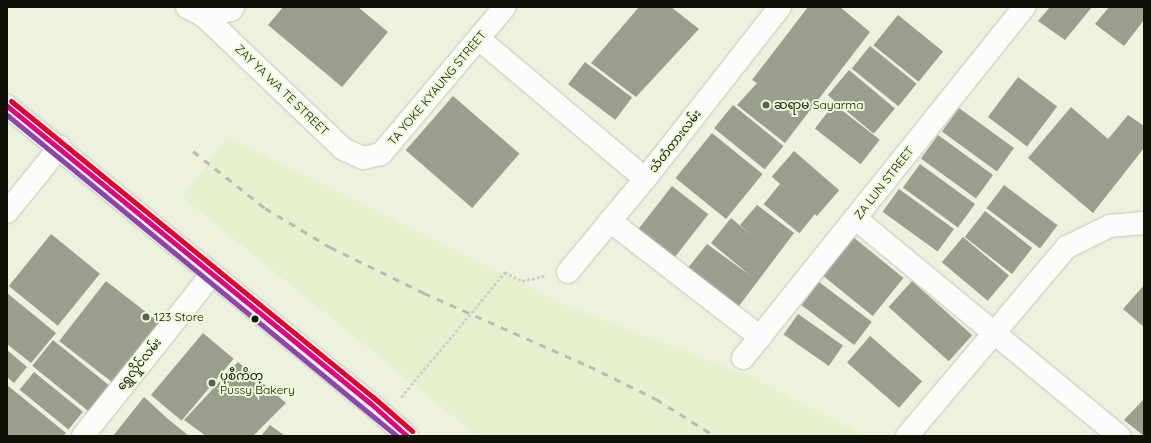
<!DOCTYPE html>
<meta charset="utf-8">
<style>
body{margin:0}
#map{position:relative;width:1151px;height:443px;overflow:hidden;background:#ecf2de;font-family:Quicksand,"Noto Sans Myanmar",sans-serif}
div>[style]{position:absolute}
.built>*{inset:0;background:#e6f0cf}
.building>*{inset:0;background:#999e8e;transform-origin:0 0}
.path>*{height:2.5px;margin-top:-1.25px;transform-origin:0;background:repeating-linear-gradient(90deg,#ced0ca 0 3px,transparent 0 5px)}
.roads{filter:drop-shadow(0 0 1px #c2c7b8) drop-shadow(0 0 1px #c2c7b8)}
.minor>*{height:22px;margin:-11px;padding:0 11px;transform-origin:11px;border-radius:11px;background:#fcfdfa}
.major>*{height:22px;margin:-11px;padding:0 11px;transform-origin:11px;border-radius:11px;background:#fcfdfa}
.rail>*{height:3px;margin-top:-1.5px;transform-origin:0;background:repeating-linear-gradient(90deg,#b9bbb6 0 7px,transparent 0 14px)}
.path-bridge>*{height:2.5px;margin-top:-1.25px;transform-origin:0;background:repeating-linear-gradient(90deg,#ced0ca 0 3px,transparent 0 5px)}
.bus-1>*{height:5px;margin:-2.5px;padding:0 2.5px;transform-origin:2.5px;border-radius:2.5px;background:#e5007d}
.bus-2>*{height:5px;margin:-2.5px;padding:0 2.5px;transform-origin:2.5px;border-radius:2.5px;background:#8e44ad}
.bus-3>*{height:5px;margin:-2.5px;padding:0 2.5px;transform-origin:2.5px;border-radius:2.5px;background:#e4002b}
.dots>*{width:11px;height:11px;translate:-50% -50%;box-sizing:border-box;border:2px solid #effad6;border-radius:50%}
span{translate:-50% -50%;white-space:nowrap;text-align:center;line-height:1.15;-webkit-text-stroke:4px #effad6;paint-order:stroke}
.street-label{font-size:12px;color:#0f1206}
.poi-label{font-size:12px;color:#0f1206}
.left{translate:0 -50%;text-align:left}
.frame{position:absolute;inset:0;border:8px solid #0f1206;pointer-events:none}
</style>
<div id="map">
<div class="built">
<div style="clip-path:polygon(228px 137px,570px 307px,752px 377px,865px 436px,477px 436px,182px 197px)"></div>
</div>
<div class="building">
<div style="clip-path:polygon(283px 7px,358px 7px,388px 32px,342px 87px,268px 25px)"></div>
<div style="clip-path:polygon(639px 7px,671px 7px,699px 29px,636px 97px,591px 63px)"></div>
<div style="clip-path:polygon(808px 7px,840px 7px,870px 32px,785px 143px,737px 105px,757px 83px,752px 80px)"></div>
<div style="clip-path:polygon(1050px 7px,1092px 7px,1065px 40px,1038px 21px)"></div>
<div style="clip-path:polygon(1109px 7px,1144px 7px,1144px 20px,1124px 46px,1095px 24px)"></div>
<div style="left:898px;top:15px;width:58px;height:39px;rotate:39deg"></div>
<div style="left:870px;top:46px;width:60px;height:29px;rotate:39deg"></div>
<div style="left:585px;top:62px;width:59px;height:28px;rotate:37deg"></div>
<div style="left:849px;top:70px;width:60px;height:33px;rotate:40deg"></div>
<div style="left:1018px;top:77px;width:49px;height:50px;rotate:37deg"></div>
<div style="left:453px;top:96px;width:88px;height:72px;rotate:41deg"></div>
<div style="left:834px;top:104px;width:58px;height:31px;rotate:38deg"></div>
<div style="left:733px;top:105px;width:65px;height:30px;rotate:39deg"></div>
<div style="clip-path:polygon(1071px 107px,1108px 139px,1128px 115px,1144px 126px,1144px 148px,1093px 213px,1028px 158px)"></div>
<div style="left:959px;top:108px;width:68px;height:29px;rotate:36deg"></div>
<div style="left:712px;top:133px;width:65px;height:58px;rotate:39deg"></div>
<div style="left:938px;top:135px;width:68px;height:29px;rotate:36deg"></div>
<div style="left:794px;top:151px;width:60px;height:34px;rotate:41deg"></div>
<div style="left:920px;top:164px;width:68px;height:29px;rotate:36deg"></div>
<div style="left:780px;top:184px;width:46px;height:26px;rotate:39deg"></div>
<div style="left:1004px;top:185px;width:67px;height:29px;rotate:37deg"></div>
<div style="left:672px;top:186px;width:46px;height:57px;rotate:38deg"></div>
<div style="left:899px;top:189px;width:68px;height:28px;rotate:36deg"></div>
<div style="clip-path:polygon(757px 205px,794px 233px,739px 306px,688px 268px,707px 244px,751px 276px,711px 243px,731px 218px,752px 236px,740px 225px)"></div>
<div style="left:985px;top:211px;width:60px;height:33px;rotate:38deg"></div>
<div style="left:51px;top:234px;width:63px;height:67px;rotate:39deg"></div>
<div style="left:853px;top:237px;width:65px;height:49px;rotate:39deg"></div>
<div style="left:963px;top:237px;width:60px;height:33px;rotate:40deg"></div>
<div style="left:106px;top:281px;width:68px;height:76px;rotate:38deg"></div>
<div style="left:912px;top:281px;width:81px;height:35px;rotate:42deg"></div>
<div style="left:819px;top:282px;width:66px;height:29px;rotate:37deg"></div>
<div style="clip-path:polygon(1144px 285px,1144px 327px,1123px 309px)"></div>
<div style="clip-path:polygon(7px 293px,56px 333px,31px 363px,7px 344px)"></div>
<div style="left:798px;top:314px;width:55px;height:25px;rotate:35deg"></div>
<div style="left:203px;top:333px;width:40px;height:81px;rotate:40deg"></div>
<div style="left:870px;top:336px;width:69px;height:35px;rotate:41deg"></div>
<div style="left:53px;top:340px;width:72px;height:33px;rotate:39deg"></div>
<div style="clip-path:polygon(7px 350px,27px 367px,14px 383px,7px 377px)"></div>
<div style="clip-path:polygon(238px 362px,286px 403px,253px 436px,206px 436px,184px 420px)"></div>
<div style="left:34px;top:372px;width:63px;height:23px;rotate:39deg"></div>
<div style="clip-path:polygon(7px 385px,66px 433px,63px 436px,7px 436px)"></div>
<div style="clip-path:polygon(144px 397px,168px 419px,189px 436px,113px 436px)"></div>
<div style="clip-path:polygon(1144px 399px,1144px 436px,1124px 420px)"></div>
<div style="clip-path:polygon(270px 425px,285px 436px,261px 436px)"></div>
</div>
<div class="path">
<div style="left:505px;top:272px;width:19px;rotate:28deg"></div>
<div style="left:522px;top:281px;width:23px;rotate:-13deg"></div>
</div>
<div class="roads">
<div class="minor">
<div style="left:204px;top:16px;width:192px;rotate:43.7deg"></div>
<div style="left:343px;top:149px;width:22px;rotate:24deg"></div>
<div style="left:363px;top:158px;width:18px;rotate:-13deg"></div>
<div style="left:381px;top:154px;width:192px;rotate:-49.9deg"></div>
<div style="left:479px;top:39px;width:217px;rotate:40.1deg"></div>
<div style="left:7px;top:212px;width:84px;rotate:-50.8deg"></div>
<div style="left:856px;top:219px;width:341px;rotate:39.5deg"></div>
<div style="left:610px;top:221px;width:190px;rotate:37.7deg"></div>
<div style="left:568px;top:272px;width:121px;rotate:-50.4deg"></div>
<div style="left:645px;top:179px;width:219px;rotate:-51.9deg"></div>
<div style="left:743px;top:358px;width:450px;rotate:-51.3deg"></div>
<div style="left:83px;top:436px;width:206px;rotate:-51.5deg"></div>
<div style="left:907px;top:436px;width:248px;rotate:-49.8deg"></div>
<div style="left:1067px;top:247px;width:48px;rotate:-26deg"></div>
<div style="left:1110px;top:226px;width:34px;rotate:-5deg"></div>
</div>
<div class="major">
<div style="left:187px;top:7px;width:19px;rotate:28deg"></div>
<div style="left:204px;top:16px;width:28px;rotate:-13deg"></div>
<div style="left:231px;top:10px;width:4px;rotate:-56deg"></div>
<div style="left:7px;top:106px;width:468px;rotate:39.3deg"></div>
<div style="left:369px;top:402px;width:51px;rotate:41.8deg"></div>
</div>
</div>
<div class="rail">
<div style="left:193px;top:151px;width:92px;rotate:38.4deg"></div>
<div style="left:265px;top:208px;width:76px;rotate:31deg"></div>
<div style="left:330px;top:247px;width:105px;rotate:26.1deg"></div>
<div style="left:424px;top:293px;width:180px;rotate:23.9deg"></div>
<div style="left:589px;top:366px;width:75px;rotate:26.2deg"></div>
<div style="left:656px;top:399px;width:70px;rotate:32.1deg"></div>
</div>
<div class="path-bridge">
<div style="left:401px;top:397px;width:163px;rotate:-50.2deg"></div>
</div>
<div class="bus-1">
<div style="left:7px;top:106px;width:468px;rotate:39.3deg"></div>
<div style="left:369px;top:402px;width:51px;rotate:41.8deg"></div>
</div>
<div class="bus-2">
<div style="left:7px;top:115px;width:505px;rotate:39.46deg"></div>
</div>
<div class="bus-3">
<div style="left:11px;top:101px;width:468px;rotate:39.3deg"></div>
<div style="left:373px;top:397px;width:52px;rotate:41.1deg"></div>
</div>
<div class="dots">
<div style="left:766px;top:105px;background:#5c6052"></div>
<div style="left:146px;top:317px;background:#5c6052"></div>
<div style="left:255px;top:319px;background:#0f1206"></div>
<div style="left:212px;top:383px;background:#5c6052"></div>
</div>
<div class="street-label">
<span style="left:437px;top:88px;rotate:-50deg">TA YOKE KYAUNG STREET</span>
<span style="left:282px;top:90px;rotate:44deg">ZAY YA WA TE STREET</span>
<span style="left:675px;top:141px;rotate:-52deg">သံတံတားလမ်း</span>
<span style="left:884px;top:183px;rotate:-52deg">ZA LUN STREET</span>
<span style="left:139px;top:364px;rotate:-51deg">ရွှေလှိုင်လမ်း</span>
</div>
<div class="poi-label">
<span class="left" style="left:774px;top:105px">ဆရာမ Sayarma</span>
<span class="left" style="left:154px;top:317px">123 Store</span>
<span class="left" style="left:220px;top:383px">ပူစီကိတ္<br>Pussy Bakery</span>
</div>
<div class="frame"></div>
</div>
